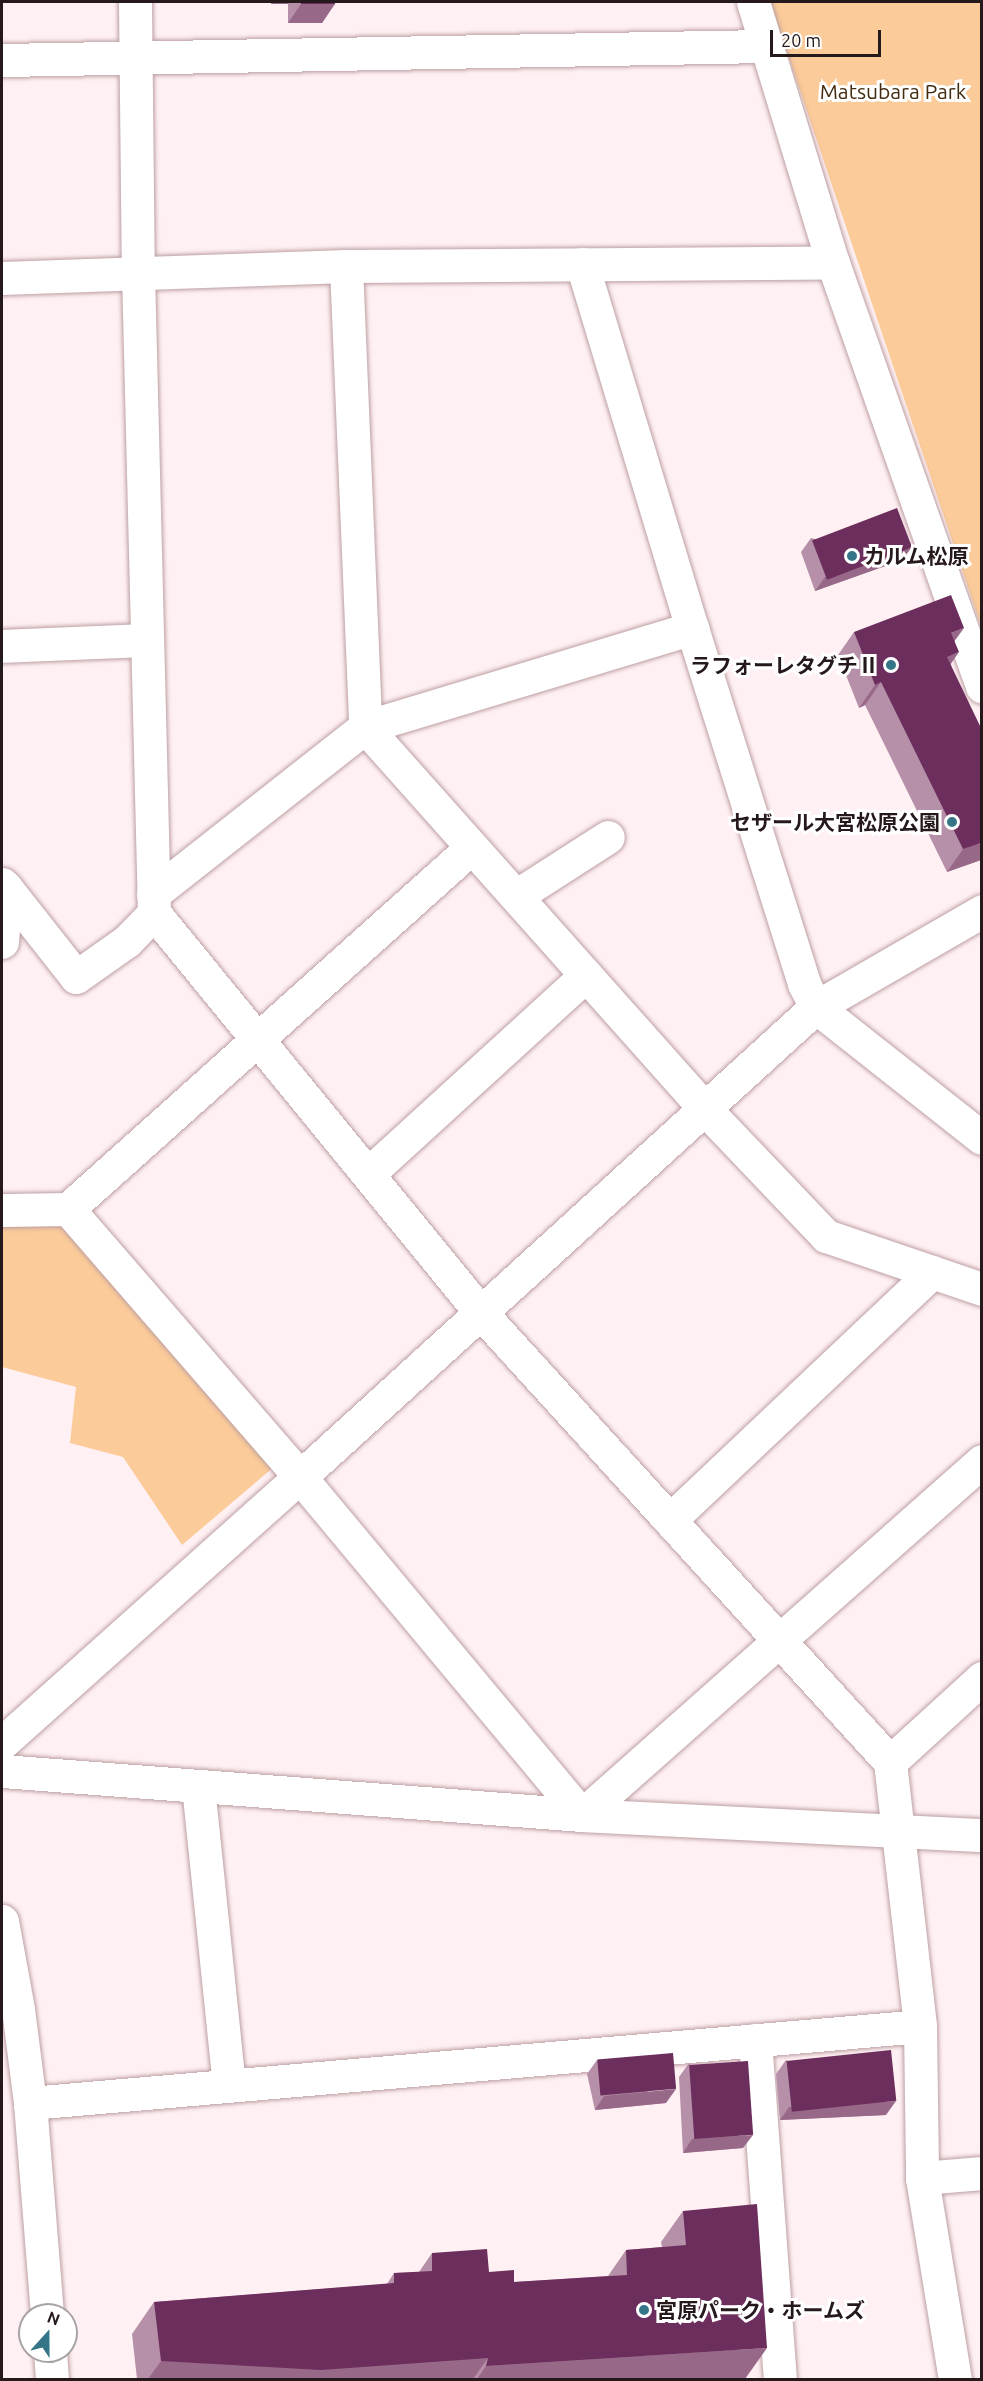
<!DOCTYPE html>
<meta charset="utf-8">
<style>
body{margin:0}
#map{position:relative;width:983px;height:2381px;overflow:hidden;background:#fff1f3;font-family:Ubuntu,"Noto Sans JP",sans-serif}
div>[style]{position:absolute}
.green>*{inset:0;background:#fbcb99}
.roads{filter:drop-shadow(0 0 2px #bd9fa3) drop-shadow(0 0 2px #bd9fa3)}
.minor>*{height:33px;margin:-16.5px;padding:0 16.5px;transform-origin:16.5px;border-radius:16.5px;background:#fff}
.wall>*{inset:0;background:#b690a8}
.shaded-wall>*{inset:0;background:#986889}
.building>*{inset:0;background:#6c2e5c;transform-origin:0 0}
.dots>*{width:16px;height:16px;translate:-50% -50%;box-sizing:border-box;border:3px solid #fff;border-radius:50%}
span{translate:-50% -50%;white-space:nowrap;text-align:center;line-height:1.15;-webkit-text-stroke:6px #fff;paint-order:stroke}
.park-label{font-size:21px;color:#432b0f}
.poi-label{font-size:21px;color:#25191b;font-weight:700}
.left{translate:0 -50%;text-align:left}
.right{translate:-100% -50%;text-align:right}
.frame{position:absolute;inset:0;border:3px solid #25191b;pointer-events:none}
.north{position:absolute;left:18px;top:2303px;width:60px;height:60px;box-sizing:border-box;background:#fff;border:2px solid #a8a3a4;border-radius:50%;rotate:21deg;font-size:16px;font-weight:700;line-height:24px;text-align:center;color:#25191b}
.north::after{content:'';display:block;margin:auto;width:21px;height:27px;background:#347688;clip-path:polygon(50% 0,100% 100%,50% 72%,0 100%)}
.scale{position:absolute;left:770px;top:30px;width:111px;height:27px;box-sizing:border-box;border:3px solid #25191b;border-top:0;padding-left:8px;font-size:18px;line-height:21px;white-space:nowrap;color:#25191b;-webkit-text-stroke:4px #fff;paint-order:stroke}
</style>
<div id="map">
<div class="green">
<div style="clip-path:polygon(770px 2px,981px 2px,981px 626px)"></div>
<div style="clip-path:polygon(58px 1222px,275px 1466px,182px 1545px,123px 1457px,70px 1443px,76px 1387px,2px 1367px,2px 1223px)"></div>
</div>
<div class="roads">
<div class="minor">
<div style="left:135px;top:2px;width:270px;rotate:89.4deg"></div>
<div style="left:138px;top:272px;width:641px;rotate:88.57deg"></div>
<div style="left:154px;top:913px;width:517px;rotate:50.73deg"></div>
<div style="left:481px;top:1313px;width:607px;rotate:47.67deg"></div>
<div style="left:890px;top:1762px;width:266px;rotate:83.5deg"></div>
<div style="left:920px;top:2026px;width:152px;rotate:89.2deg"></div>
<div style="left:922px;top:2178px;width:205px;rotate:80.7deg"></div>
<div style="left:753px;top:2px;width:273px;rotate:73deg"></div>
<div style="left:833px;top:263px;width:449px;rotate:70.6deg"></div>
<div style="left:2px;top:60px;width:765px;rotate:-1.05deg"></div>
<div style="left:582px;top:264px;width:380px;rotate:73.2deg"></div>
<div style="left:692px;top:628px;width:373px;rotate:72.5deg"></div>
<div style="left:804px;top:984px;width:26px;rotate:62deg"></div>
<div style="left:816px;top:1007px;width:211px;rotate:38.3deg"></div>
<div style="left:346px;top:266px;width:461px;rotate:87.6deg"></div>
<div style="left:365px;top:727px;width:513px;rotate:48.32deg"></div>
<div style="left:706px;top:1110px;width:174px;rotate:46.4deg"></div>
<div style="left:826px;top:1236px;width:165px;rotate:18.8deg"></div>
<div style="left:2px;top:278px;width:344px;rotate:-2deg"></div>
<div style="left:346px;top:266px;width:487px;rotate:-0.4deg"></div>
<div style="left:2px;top:646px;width:145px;rotate:-2.4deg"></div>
<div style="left:2px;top:884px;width:6px;rotate:45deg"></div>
<div style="left:6px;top:888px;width:54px;rotate:94.2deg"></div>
<div style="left:6px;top:888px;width:113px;rotate:51.8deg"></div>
<div style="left:76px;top:977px;width:62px;rotate:-35.2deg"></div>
<div style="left:127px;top:941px;width:39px;rotate:-46deg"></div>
<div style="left:153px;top:894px;width:270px;rotate:-38.2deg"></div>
<div style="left:365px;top:727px;width:342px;rotate:-16.8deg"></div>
<div style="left:516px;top:896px;width:109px;rotate:-32.7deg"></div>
<div style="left:368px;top:1174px;width:295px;rotate:-42.4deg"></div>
<div style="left:68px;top:1209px;width:354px;rotate:49.1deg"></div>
<div style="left:300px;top:1477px;width:440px;rotate:50.2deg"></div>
<div style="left:582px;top:1815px;width:534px;rotate:-41.51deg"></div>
<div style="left:2px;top:1210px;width:66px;rotate:-0.9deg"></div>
<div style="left:68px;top:1209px;width:542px;rotate:-41.86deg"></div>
<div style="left:670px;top:1520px;width:361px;rotate:-43.4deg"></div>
<div style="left:2px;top:1743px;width:399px;rotate:-41.8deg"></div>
<div style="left:300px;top:1477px;width:698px;rotate:-42.33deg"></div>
<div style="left:816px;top:1007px;width:192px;rotate:-30deg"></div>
<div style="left:890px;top:1762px;width:125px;rotate:-42.4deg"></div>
<div style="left:2px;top:1771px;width:582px;rotate:4.34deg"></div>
<div style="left:582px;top:1815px;width:400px;rotate:2.9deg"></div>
<div style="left:198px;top:1786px;width:301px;rotate:84.1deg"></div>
<div style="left:2px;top:1921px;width:89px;rotate:79.7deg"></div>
<div style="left:18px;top:2009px;width:95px;rotate:82.7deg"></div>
<div style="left:30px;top:2103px;width:213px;rotate:85.4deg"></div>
<div style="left:755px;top:2040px;width:341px;rotate:85.8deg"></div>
<div style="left:30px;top:2103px;width:893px;rotate:-4.94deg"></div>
<div style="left:922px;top:2178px;width:60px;rotate:-4.8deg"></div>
<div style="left:50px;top:2351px;width:29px;rotate:86deg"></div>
</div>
</div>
<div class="wall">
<div style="clip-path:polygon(271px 2px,335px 2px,322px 23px,288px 23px,288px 4px,271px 4px)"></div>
<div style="clip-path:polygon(811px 538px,902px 560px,815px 591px,801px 552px)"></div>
<div style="clip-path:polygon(854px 632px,955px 641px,951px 664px,981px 860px,947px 872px,865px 705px,859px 708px,838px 655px)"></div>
<div style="clip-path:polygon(597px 2060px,666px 2103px,595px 2110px,587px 2074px)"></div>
<div style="clip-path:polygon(786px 2060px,886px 2115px,780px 2120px,776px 2074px)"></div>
<div style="clip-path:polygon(689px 2063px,743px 2148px,683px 2153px,679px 2077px)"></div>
<div style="clip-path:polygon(683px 2211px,745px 2379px,137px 2379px,132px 2334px,154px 2302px,387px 2284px,394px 2273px,419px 2272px,432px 2253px,489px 2272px,514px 2282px,608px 2276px,626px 2250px,662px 2247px,661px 2242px)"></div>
</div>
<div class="shaded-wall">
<div style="clip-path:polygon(273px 2px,290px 2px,288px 4px,271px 4px)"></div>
<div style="clip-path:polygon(301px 4px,335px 4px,322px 23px,288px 23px)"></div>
<div style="clip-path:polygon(912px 547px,902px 560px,815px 591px,825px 577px)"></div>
<div style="clip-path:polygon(964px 628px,948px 650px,951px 633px)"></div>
<div style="clip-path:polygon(959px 652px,943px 675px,947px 657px)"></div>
<div style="clip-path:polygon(881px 682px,865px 705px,859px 708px,875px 685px)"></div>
<div style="clip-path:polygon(981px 843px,981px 860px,947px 872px,963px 849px)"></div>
<div style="clip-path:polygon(676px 2089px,666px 2103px,595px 2110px,604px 2096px)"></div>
<div style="clip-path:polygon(896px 2101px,886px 2115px,780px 2120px,789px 2107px)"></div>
<div style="clip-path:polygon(753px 2135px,743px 2148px,683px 2153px,692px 2139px)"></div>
<div style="clip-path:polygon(767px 2348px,745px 2379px,477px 2379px,486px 2366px)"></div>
<div style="clip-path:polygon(488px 2358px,473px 2379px,148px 2379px,161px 2361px)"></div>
</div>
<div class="building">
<div style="left:301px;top:2px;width:34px;height:2px"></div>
<div style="left:897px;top:508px;width:42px;height:91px;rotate:69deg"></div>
<div style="clip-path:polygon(951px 595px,964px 628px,951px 633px,959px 652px,947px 657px,981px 728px,981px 843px,963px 849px,881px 682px,875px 685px,854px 632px)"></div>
<div style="left:891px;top:2050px;width:51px;height:105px;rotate:84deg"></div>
<div style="left:673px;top:2053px;width:36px;height:76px;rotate:85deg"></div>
<div style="left:748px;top:2061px;width:74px;height:59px;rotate:86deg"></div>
<div style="clip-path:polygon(757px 2204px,767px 2348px,486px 2366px,488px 2358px,321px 2370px,161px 2361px,154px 2302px,394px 2283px,394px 2273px,432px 2271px,432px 2253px,487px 2249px,489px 2272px,514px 2270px,514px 2282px,627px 2275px,626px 2250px,686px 2245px,683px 2211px)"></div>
</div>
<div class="dots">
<div style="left:852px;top:556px;background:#347688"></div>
<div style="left:891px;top:665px;background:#347688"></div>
<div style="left:952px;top:822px;background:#347688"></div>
<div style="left:644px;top:2310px;background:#347688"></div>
</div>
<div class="park-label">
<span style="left:893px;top:91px">Matsubara Park</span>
</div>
<div class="poi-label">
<span class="left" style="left:864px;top:556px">カルム松原</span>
<span class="right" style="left:879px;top:665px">ラフォーレタグチⅡ</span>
<span class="right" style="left:940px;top:822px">セザール大宮松原公園</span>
<span class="left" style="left:656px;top:2310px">宮原パーク・ホームズ</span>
</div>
<div class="frame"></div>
<div class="north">N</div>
<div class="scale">20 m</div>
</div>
